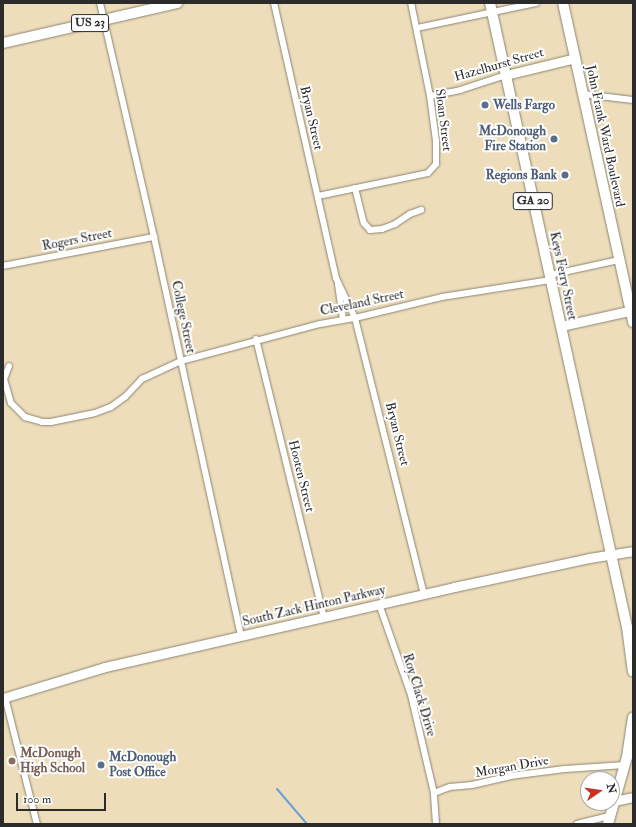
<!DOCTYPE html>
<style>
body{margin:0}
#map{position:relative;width:636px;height:827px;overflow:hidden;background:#edddba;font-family:"IM FELL Double Pica",serif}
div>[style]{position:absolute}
.stream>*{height:2px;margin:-1px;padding:0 1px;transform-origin:1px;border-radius:1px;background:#66a0d6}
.roads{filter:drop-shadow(0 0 1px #8c8472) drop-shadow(0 0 1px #8c8472)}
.street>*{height:6px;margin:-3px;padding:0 3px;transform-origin:3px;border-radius:3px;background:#fff}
.secondary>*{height:9px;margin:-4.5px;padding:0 4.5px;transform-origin:4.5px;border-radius:4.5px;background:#fff}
.primary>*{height:10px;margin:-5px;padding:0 5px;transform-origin:5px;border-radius:5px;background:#fff}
.dots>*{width:11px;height:11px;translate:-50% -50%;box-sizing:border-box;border:2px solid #fff;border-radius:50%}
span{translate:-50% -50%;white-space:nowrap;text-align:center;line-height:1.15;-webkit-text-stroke:4px #fff;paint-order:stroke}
.shield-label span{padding:1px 3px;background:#fff;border:1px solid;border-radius:3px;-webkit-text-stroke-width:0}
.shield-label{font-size:12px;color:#2b2b2b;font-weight:700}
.street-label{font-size:13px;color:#2b2b2b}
.service-label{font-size:13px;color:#4e5e75;font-weight:700}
.left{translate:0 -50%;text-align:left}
.right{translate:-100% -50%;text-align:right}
.education-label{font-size:13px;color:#785e54;font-weight:700}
.frame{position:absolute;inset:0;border:4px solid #2b2b2b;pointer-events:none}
.north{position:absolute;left:580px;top:771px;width:40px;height:40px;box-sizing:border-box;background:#fff;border:1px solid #aaa;border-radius:50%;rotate:77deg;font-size:11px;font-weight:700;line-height:16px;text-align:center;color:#2b2b2b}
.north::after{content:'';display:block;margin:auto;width:14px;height:18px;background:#c8321e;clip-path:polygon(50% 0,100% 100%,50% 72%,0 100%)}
.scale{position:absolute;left:16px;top:793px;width:90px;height:18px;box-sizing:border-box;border:2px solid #2b2b2b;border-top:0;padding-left:5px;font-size:12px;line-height:14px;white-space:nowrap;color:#2b2b2b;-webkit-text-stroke:3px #fff;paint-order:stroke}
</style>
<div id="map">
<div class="stream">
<div style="left:277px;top:789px;width:46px;rotate:49.4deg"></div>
</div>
<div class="roads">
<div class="street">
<div style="left:100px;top:3px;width:240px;rotate:77deg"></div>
<div style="left:154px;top:237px;width:408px;rotate:77.7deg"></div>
<div style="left:274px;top:3px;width:282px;rotate:77.3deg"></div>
<div style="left:336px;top:278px;width:44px;rotate:64.6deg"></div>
<div style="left:355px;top:318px;width:284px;rotate:76deg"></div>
<div style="left:417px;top:28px;width:122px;rotate:-11.9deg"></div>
<div style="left:583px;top:94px;width:50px;rotate:6.8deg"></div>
<div style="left:430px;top:96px;width:31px;rotate:-11deg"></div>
<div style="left:460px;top:90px;width:48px;rotate:-18.1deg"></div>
<div style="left:355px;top:188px;width:36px;rotate:76deg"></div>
<div style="left:364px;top:223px;width:9px;rotate:49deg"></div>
<div style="left:370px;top:230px;width:12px;rotate:-5deg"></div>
<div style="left:382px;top:229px;width:14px;rotate:-21deg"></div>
<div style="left:395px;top:224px;width:18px;rotate:-34deg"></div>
<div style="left:410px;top:214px;width:12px;rotate:-20deg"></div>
<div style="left:318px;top:196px;width:112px;rotate:-11.8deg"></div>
<div style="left:428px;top:173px;width:12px;rotate:-48deg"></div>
<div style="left:436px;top:164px;width:23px;rotate:-90deg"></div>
<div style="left:436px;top:141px;width:45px;rotate:-97.6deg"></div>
<div style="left:430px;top:96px;width:95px;rotate:-101.5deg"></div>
<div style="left:3px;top:266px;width:154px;rotate:-10.9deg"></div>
<div style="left:550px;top:275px;width:71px;rotate:-12.3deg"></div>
<div style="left:338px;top:284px;width:35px;rotate:82deg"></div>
<div style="left:256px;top:339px;width:286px;rotate:76.3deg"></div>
<div style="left:9px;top:366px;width:14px;rotate:111deg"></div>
<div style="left:4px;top:379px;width:25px;rotate:74deg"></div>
<div style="left:11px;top:403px;width:20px;rotate:45deg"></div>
<div style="left:25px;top:417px;width:18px;rotate:16deg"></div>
<div style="left:42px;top:422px;width:9px"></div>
<div style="left:51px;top:422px;width:45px;rotate:-11.6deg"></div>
<div style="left:95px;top:413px;width:17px;rotate:-21deg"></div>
<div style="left:111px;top:407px;width:17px;rotate:-36deg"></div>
<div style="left:125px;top:397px;width:25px;rotate:-47deg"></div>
<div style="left:142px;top:379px;width:43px;rotate:-24.8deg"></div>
<div style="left:181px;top:361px;width:144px;rotate:-14.9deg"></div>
<div style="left:320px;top:324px;width:36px;rotate:-10deg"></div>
<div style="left:355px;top:318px;width:89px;rotate:-13.6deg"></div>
<div style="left:442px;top:297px;width:110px;rotate:-8.9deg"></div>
<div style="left:379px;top:604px;width:96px;rotate:70.6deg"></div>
<div style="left:411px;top:695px;width:101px;rotate:76.8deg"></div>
<div style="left:5px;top:697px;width:131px;rotate:75.9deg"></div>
<div style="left:436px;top:824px;width:31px;rotate:-94deg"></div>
<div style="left:434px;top:793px;width:17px;rotate:-21deg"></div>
<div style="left:450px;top:787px;width:22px;rotate:-5deg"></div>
<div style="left:472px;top:785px;width:39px;rotate:-13deg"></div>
<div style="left:510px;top:776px;width:55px;rotate:-7.3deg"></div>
<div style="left:565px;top:769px;width:60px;rotate:-3.8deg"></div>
<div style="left:577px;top:824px;width:34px;rotate:-14deg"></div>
</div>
<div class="secondary">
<div style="left:506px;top:75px;width:71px;rotate:-13.8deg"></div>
<div style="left:561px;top:326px;width:74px;rotate:-12.5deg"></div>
<div style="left:3px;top:698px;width:107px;rotate:-16.9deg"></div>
<div style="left:105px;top:667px;width:358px;rotate:-12.9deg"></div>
<div style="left:454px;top:587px;width:138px;rotate:-12.1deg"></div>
<div style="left:589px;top:558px;width:45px;rotate:-9deg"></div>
<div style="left:614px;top:801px;width:19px;rotate:-12deg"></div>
</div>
<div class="primary">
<div style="left:490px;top:3px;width:639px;rotate:77.62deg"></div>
<div style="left:627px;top:627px;width:45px;rotate:82.4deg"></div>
<div style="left:563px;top:3px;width:327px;rotate:77.6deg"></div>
<div style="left:3px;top:43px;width:179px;rotate:-12.9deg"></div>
<div style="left:608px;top:824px;width:70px;rotate:-74.2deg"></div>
<div style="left:627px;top:757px;width:40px;rotate:-81.5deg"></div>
</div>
</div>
<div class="dots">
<div style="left:485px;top:105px;background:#5c6f8a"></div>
<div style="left:554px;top:139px;background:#5c6f8a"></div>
<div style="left:565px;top:175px;background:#5c6f8a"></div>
<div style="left:12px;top:761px;background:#8d6e63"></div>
<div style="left:101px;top:765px;background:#5c6f8a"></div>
</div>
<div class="shield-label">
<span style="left:90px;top:23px">US 23</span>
<span style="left:533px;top:201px">GA 20</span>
</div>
<div class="street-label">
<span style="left:499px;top:65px;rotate:-16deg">Hazelhurst Street</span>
<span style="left:311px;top:118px;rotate:77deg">Bryan Street</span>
<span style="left:443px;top:120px;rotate:83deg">Sloan Street</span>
<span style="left:605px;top:136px;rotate:78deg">John Frank Ward Boulevard</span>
<span style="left:77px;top:240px;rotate:-11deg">Rogers Street</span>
<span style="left:563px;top:276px;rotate:78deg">Keys Ferry Street</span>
<span style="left:362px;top:303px;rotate:-12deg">Cleveland Street</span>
<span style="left:183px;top:317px;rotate:78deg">College Street</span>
<span style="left:397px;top:434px;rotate:76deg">Bryan Street</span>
<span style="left:301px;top:476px;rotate:76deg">Hooten Street</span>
<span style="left:314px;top:606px;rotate:-13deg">South Zack Hinton Parkway</span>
<span style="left:419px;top:695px;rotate:73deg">Roy Clack Drive</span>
<span style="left:512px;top:767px;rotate:-10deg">Morgan Drive</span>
</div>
<div class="service-label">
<span class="left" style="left:493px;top:105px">Wells Fargo</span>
<span class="right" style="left:546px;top:139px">McDonough<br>Fire Station</span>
<span class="right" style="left:557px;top:175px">Regions Bank</span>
<span class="left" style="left:109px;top:765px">McDonough<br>Post Office</span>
</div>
<div class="education-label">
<span class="left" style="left:20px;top:761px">McDonugh<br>High School</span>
</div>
<div class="frame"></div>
<div class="north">N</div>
<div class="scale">100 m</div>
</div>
